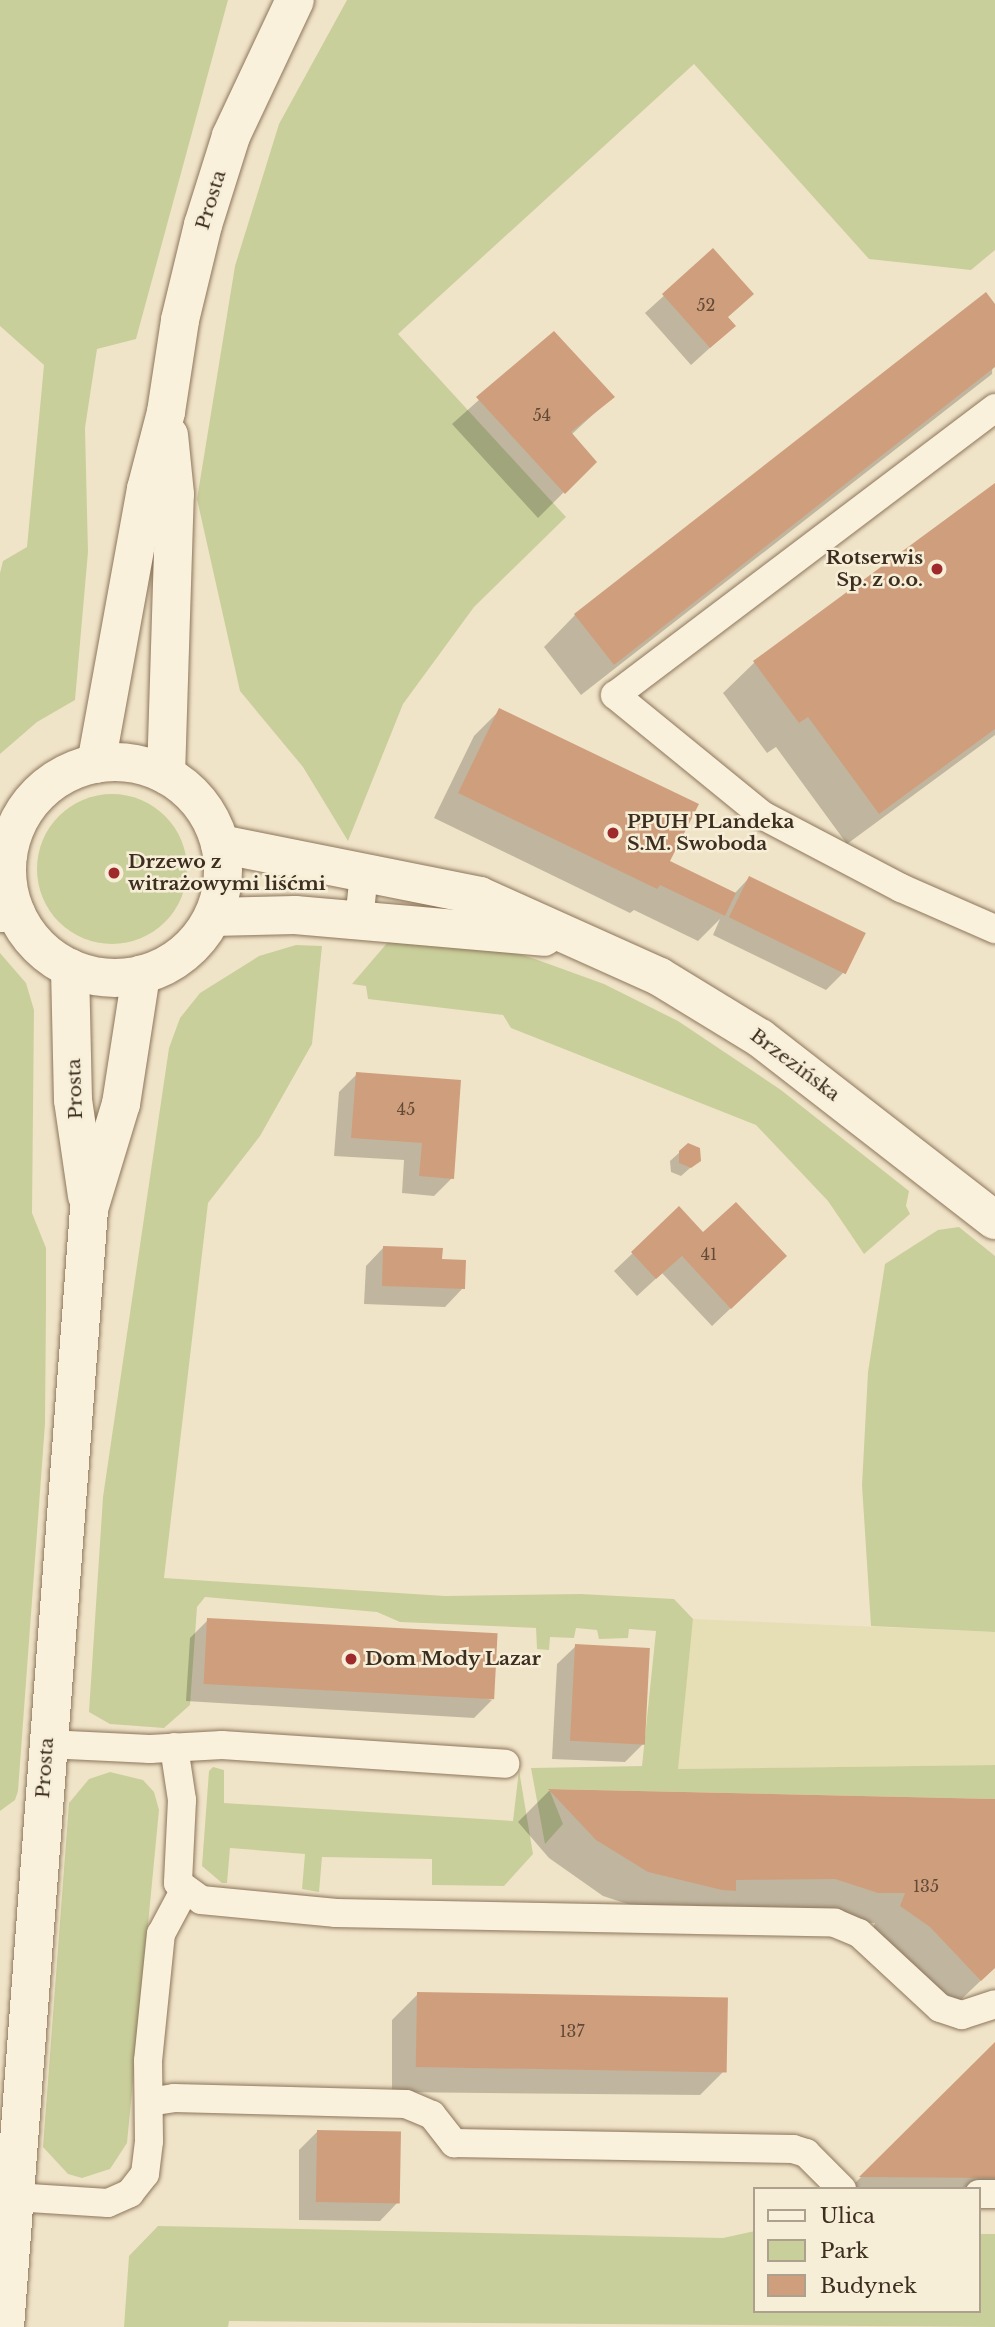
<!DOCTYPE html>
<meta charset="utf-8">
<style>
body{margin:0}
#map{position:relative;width:995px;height:2327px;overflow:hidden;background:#f0e4c8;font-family:"Libre Baskerville",serif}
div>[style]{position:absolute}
.farmland>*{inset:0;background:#e6deb5}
.green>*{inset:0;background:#c9cf9b}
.round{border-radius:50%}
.shadow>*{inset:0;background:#0003}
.building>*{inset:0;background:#cf9f7d;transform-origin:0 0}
.roads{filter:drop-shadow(0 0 2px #8d765c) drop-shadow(0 0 2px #8d765c)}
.service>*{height:28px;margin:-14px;padding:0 14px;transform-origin:14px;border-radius:14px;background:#faf1dc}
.minor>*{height:38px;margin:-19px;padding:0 19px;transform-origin:19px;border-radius:19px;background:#faf1dc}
.secondary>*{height:38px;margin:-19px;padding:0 19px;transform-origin:19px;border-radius:19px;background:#faf1dc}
.secondary>.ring{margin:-19px;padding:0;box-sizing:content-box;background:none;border:38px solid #faf1dc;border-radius:50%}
.dots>*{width:19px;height:19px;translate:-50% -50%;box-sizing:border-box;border:4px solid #f7eed8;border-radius:50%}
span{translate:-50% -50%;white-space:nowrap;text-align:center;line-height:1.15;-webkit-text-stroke:5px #f7eed8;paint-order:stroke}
.number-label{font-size:16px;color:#624a37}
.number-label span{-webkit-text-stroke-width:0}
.street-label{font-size:19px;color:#3d2e20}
.poi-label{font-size:19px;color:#3d2e20;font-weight:700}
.right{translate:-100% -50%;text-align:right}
.left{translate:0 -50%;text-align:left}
.legend{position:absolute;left:753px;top:2187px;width:228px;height:126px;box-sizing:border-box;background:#f7eed8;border:2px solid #ada18e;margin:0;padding:9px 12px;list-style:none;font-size:21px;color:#3d2e20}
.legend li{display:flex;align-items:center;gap:14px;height:35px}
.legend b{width:35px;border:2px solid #ada18e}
</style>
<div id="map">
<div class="farmland">
<div style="clip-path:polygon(693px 1619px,995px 1632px,995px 1765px,677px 1769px)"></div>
</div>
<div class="green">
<div style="clip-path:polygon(0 0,228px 0,136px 339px,97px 349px,85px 428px,88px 552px,75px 700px,37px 722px,0 754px,0 573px,3px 561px,27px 547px,44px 365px,0 326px)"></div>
<div style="clip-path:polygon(347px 0,995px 0,995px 250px,971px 270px,869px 259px,694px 64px,398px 334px,566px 517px,474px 607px,403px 704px,348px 841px,303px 767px,240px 691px,197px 499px,235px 266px,279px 124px)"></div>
<div class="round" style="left:37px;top:794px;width:150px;height:150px"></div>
<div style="clip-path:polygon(394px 935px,499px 948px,535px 959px,604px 984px,678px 1021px,781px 1090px,909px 1191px,906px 1206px,910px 1214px,864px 1254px,828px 1201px,756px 1125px,511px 1028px,503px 1015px,368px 999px,366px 986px,352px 984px)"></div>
<div style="clip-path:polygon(296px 945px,322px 946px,312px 1044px,260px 1136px,208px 1203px,164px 1578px,445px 1596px,581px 1594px,674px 1599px,693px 1619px,678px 1769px,995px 1765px,995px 1799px,549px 1789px,563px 1824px,545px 1844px,531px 1768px,642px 1766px,656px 1631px,629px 1629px,628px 1638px,599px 1639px,597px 1630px,576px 1628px,574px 1638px,550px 1637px,549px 1650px,537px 1649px,536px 1628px,400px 1622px,377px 1612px,205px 1597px,197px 1607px,190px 1705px,164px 1728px,110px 1724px,89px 1712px,103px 1497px,169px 1048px,180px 1018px,200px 993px,259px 956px)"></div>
<div style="clip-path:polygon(0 953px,26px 983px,34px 1010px,32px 1213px,46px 1248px,46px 1307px,45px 1424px,18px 1791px,15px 1800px,0 1811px)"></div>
<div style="clip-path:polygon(959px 1227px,995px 1256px,995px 1632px,871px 1626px,862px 1485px,868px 1372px,885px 1264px,938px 1230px)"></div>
<div style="clip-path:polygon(213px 1767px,224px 1770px,224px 1803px,513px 1821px,519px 1770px,533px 1854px,504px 1886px,432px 1885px,432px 1859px,322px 1857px,319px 1892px,302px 1889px,305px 1854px,230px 1848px,227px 1883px,222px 1883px,202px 1866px,209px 1771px)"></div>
<div style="clip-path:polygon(110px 1772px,143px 1780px,154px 1792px,159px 1810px,127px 2143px,110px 2169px,82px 2178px,68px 2174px,43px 2147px,69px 1803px,89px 1779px)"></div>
<div style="clip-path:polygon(158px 2226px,723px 2238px,755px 2231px,755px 2311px,979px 2311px,979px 2234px,995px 2234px,995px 2327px,229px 2321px,228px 2327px,124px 2327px,129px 2256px)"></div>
</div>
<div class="shadow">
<div style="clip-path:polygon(713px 251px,727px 318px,734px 326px,691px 365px,645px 313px)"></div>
<div style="clip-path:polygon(985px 294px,995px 306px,992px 374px,581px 695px,544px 647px,575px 615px)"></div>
<div style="clip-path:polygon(554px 333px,612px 397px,571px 435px,569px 487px,538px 518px,452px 424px)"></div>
<div style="clip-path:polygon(995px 485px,995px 735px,847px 844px,776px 747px,767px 753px,723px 693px,755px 662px)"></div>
<div style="clip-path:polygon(500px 710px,668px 862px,734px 894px,749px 878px,844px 972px,826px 990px,713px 935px,720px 919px,698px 941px,634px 910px,630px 913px,434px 818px,474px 736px)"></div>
<div style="clip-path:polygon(357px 1074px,459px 1082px,452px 1178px,434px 1196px,402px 1193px,404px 1160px,334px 1156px,339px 1092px)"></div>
<div style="clip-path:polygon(680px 1152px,699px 1160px,681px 1176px,671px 1172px,670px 1161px)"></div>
<div style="clip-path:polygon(679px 1209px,703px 1235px,767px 1274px,712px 1326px,662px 1273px,637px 1296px,614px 1271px)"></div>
<div style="clip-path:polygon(384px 1247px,440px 1261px,463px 1288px,445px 1307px,364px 1304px,366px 1266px)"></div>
<div style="clip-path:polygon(208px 1620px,492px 1700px,474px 1718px,186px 1701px,190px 1638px)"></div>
<div style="clip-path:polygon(576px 1646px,643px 1744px,625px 1762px,552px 1759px,557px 1664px)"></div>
<div style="clip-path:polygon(549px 1791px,995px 1802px,995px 1967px,949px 2011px,869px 1938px,875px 1923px,674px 1919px,603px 1896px,549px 1858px,518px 1822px)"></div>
<div style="clip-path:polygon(418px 1994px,726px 2069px,700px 2095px,392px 2092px,392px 2020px)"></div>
<div style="clip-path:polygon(995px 2044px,995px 2203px,979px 2189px,849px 2189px)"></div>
<div style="clip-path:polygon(318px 2131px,398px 2202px,380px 2221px,299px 2220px,299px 2150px)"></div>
</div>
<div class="building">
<div style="clip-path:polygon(713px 248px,754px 294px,728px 317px,736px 326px,710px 348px,662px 294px)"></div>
<div style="clip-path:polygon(986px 292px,995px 304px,995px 367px,614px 665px,574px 614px)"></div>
<div style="clip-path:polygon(554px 331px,615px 397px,571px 432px,597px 462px,565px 494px,476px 397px)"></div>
<div style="clip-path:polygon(995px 483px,995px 729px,879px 814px,808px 717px,799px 723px,753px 661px)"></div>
<div style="clip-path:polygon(499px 708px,699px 804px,670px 861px,736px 893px,725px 916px,660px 885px,657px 889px,458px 793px)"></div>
<div style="left:749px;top:876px;width:130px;height:46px;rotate:26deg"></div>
<div style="clip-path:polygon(356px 1072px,461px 1080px,454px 1179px,419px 1176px,422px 1143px,351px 1138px)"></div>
<div style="clip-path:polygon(688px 1143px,700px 1148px,701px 1161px,691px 1168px,679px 1163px,679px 1151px)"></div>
<div style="clip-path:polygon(736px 1202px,787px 1256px,731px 1309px,682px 1256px,656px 1279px,631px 1252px,679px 1206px,703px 1232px)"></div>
<div style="clip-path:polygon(383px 1246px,443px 1248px,442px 1259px,466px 1260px,465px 1289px,382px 1286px)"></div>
<div style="left:207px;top:1618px;width:291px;height:66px;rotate:3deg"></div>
<div style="left:575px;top:1644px;width:75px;height:97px;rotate:3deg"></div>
<div style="clip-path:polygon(548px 1789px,995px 1799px,995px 1968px,981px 1981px,930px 1927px,900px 1906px,905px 1893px,878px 1893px,835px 1879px,736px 1880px,736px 1891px,722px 1890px,648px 1872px,596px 1840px)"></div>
<div style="left:417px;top:1992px;width:311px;height:75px;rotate:1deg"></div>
<div style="clip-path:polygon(995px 2042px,995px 2178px,859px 2177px)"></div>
<div style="left:317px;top:2130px;width:84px;height:72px;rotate:1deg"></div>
</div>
<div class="roads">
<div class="service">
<div style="left:995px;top:408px;width:476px;rotate:142.9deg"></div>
<div style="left:615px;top:695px;width:190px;rotate:39.2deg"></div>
<div style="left:762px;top:815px;width:157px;rotate:27.7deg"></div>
<div style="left:901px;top:888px;width:103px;rotate:23.6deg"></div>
<div style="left:359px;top:920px;width:46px;rotate:-83.8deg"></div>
<div style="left:47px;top:1744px;width:103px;rotate:2.8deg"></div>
<div style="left:150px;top:1749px;width:72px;rotate:-3.2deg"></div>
<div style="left:222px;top:1745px;width:284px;rotate:3.8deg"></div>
<div style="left:174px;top:1747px;width:54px;rotate:81.4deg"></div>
<div style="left:182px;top:1800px;width:83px;rotate:92.8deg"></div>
<div style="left:178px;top:1883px;width:29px;rotate:36deg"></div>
<div style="left:201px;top:1900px;width:136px;rotate:5.5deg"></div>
<div style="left:336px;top:1913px;width:499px;rotate:1.1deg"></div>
<div style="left:835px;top:1923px;width:26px;rotate:23deg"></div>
<div style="left:859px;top:1933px;width:110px;rotate:42.8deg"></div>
<div style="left:940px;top:2008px;width:23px;rotate:18deg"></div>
<div style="left:962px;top:2015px;width:35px;rotate:-18deg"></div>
<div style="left:149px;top:2102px;width:25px;rotate:-9deg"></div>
<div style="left:174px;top:2098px;width:232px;rotate:1.5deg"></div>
<div style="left:406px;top:2104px;width:28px;rotate:23deg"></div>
<div style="left:432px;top:2115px;width:36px;rotate:52deg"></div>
<div style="left:454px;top:2143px;width:339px;rotate:1deg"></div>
<div style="left:793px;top:2149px;width:14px;rotate:17deg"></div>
<div style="left:806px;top:2153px;width:51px;rotate:45deg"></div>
<div style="left:979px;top:2194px;width:16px"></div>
<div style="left:14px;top:2197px;width:94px;rotate:3.7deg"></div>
<div style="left:108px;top:2203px;width:24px;rotate:-24deg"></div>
<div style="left:130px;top:2193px;width:24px;rotate:-52deg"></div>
<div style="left:145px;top:2174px;width:33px;rotate:-83deg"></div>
<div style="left:149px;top:2141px;width:80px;rotate:-90.7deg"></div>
<div style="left:148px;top:2061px;width:128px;rotate:-84.2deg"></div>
<div style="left:161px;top:1934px;width:49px;rotate:-61.9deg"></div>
</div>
<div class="minor">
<div style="left:220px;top:844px;width:265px;rotate:11.3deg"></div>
<div style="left:480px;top:896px;width:197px;rotate:24.2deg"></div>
<div style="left:660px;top:977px;width:117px;rotate:31.4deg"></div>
<div style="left:760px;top:1038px;width:297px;rotate:37.8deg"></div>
<div style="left:0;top:855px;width:8px"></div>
<div style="left:0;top:913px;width:16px"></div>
<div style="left:213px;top:917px;width:82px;rotate:-1.4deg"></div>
<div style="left:295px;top:915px;width:250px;rotate:5deg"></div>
</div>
<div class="secondary">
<div class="ring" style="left:7px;top:762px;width:178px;height:178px"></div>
<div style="left:96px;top:764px;width:280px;rotate:-79.7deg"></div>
<div style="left:146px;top:489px;width:80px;rotate:-75.4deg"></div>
<div style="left:166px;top:412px;width:93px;rotate:-81.3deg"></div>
<div style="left:180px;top:320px;width:98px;rotate:-76.4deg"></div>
<div style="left:203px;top:225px;width:93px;rotate:-72.5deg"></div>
<div style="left:231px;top:136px;width:150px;rotate:-64.8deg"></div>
<div style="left:166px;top:775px;width:281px;rotate:-88.2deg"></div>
<div style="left:175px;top:494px;width:59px;rotate:-95.8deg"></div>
<div style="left:70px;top:968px;width:132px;rotate:88.7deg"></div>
<div style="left:73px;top:1100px;width:97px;rotate:81.7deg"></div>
<div style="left:5px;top:2327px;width:1121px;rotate:-85.7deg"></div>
<div style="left:89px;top:1209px;width:110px;rotate:-73.1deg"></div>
<div style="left:121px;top:1104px;width:131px;rotate:-81.2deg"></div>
</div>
</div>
<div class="dots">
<div style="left:937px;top:569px;background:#9e2a2b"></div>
<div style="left:613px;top:833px;background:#9e2a2b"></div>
<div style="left:114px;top:873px;background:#9e2a2b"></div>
<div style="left:351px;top:1659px;background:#9e2a2b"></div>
</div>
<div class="number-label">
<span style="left:706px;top:305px">52</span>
<span style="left:542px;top:415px">54</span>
<span style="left:406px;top:1109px">45</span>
<span style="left:709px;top:1254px">41</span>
<span style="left:926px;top:1886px">135</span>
<span style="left:572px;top:2031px">137</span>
</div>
<div class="street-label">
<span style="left:211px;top:200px;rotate:-73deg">Prosta</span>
<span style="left:795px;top:1065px;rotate:37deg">Brzezińska</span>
<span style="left:75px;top:1089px;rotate:-92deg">Prosta</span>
<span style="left:45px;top:1768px;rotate:-86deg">Prosta</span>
</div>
<div class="poi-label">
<span class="right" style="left:923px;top:569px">Rotserwis<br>Sp. z o.o.</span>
<span class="left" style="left:627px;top:833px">PPUH PLandeka<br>S.M. Swoboda</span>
<span class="left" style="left:128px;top:873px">Drzewo z<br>witrażowymi liśćmi</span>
<span class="left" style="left:365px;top:1659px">Dom Mody Lazar</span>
</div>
<ul class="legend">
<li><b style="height:9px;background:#faf1dc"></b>Ulica</li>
<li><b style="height:19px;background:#c9cf9b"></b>Park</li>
<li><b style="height:19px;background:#cf9f7d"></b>Budynek</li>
</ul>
</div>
